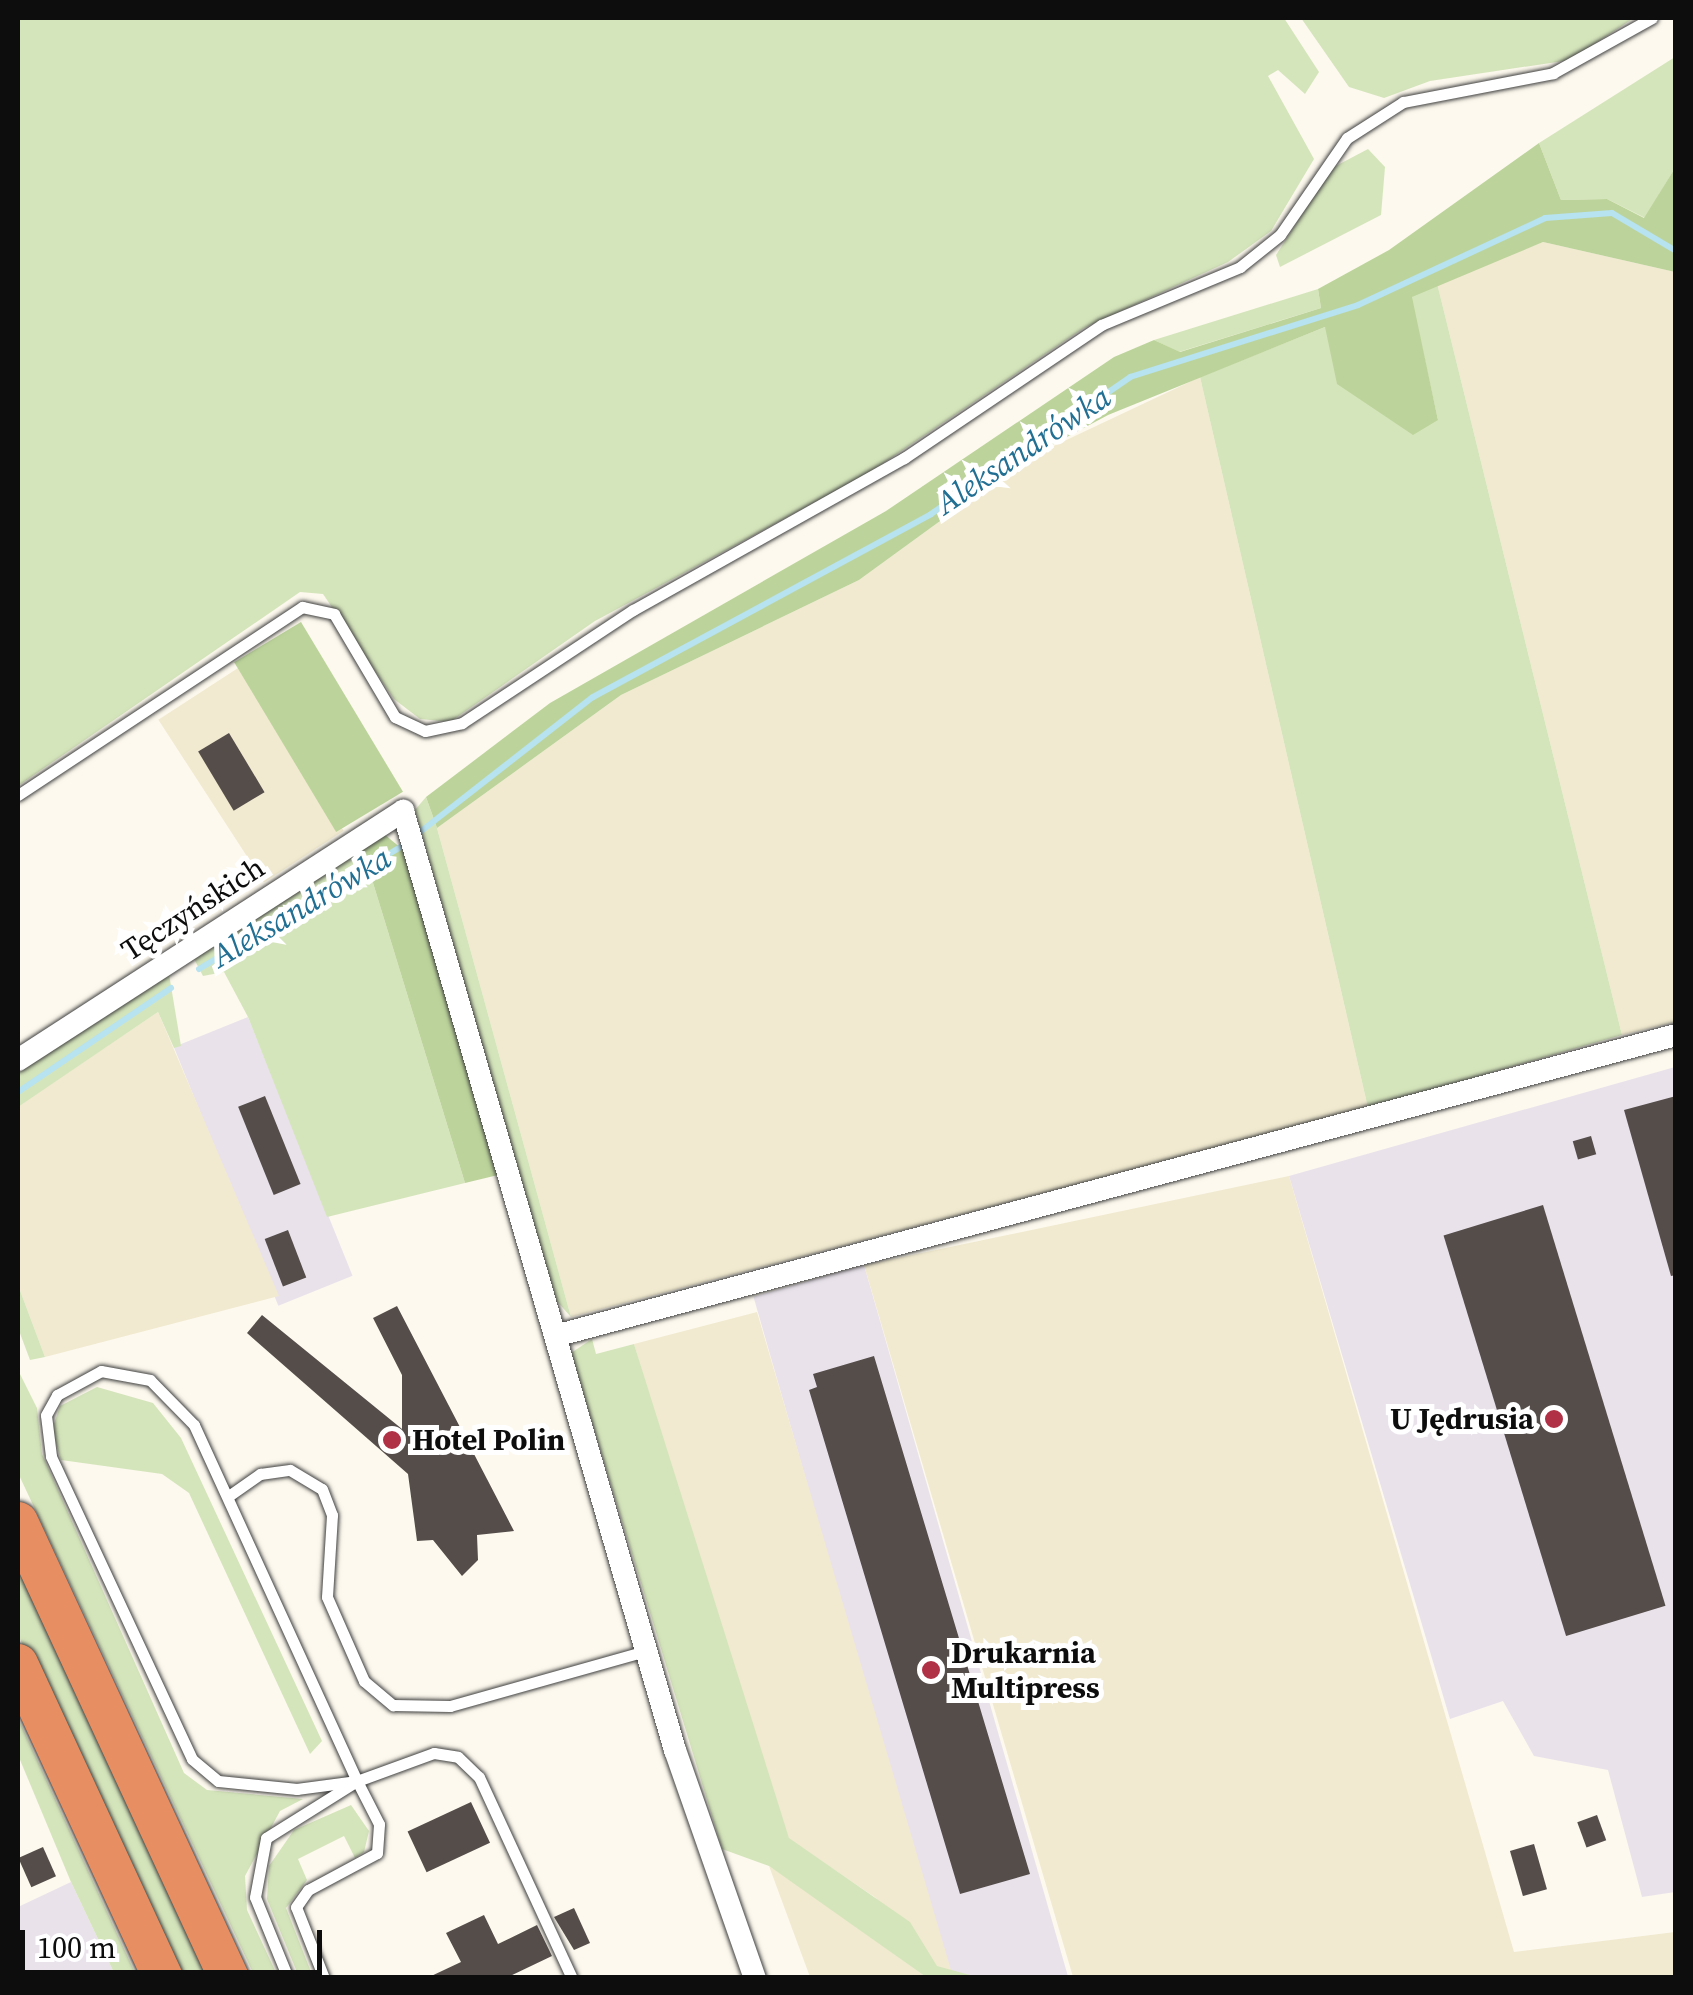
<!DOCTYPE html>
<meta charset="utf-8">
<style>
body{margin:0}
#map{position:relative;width:1693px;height:1995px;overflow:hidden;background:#fdf9ee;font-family:"Source Serif 4",serif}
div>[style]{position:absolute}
.industrial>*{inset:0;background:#e9e2eb;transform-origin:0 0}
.farmland>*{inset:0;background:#f1ead0;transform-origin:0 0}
.green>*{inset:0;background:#d5e5bb}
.forest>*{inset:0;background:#bcd49b;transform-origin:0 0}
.stream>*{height:6px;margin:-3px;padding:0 3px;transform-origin:3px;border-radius:3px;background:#b7e2f0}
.building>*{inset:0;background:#544d4a;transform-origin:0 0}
.roads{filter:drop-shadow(0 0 2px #404040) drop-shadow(0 0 2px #404040)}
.service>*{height:11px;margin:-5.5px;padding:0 5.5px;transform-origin:5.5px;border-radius:5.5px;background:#fff}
.minor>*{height:22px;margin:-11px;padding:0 11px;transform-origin:11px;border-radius:11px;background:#fff}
.motorway>*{height:40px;margin:-20px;padding:0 20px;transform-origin:20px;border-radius:20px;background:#e78f62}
.dots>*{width:28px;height:28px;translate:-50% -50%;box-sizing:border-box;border:5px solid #fff;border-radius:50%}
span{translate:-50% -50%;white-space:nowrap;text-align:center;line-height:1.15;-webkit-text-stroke:10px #fff;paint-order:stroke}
.street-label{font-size:30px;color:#0d0d0d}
.poi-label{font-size:30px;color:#0d0d0d;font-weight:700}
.right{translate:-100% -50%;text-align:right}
.left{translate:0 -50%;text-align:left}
.water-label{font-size:32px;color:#216f93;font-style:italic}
.frame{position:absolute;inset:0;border:20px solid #0d0d0d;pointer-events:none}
.scale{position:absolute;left:20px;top:1930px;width:302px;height:45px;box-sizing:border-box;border:5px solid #0d0d0d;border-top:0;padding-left:12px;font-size:30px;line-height:35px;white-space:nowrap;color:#0d0d0d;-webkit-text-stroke:8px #fff;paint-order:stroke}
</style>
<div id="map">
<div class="industrial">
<div style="left:248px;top:1017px;width:279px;height:80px;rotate:68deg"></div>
<div style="clip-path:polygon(1675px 1067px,1675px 1892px,1642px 1897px,1608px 1770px,1534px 1756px,1503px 1701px,1450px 1719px,1289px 1176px)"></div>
<div style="left:864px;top:1265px;width:742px;height:115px;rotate:74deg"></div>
<div style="clip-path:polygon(71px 1882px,116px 1977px,18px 1977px,18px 1907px)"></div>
</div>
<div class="farmland">
<div style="clip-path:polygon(1543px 242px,1675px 272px,1675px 1022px,1622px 1035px,1437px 283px)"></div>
<div style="clip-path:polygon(1200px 377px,1368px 1108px,571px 1317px,437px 828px,621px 695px,859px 580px,1024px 460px)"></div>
<div style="left:238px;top:668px;width:194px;height:95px;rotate:57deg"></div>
<div style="clip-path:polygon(158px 1012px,279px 1296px,45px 1357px,18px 1285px,18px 1106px)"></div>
<div style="clip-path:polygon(1289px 1176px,1514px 1952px,1675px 1932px,1675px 1977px,1073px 1977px,864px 1265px)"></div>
<div style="clip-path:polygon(757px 1312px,951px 1970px,977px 1977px,940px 1977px,876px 1898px,789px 1839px,718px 1629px,634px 1344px)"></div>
<div style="clip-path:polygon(769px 1866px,805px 1890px,926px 1977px,810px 1977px)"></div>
</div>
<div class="green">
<div style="clip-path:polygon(18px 18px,1284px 18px,1319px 72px,1305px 94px,1278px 70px,1268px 76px,1314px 159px,1271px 231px,1228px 262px,1084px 328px,867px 474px,595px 621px,450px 722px,420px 719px,394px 699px,323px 594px,300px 592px,18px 786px)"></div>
<div style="clip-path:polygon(1301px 18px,1634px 18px,1570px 60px,1430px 81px,1384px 98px,1349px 87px)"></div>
<div style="clip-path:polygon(1675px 57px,1675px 168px,1645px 218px,1607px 199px,1561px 200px,1539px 143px)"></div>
<div style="clip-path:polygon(1368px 149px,1385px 167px,1381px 215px,1280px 267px,1276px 255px,1332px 168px)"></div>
<div style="clip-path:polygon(1437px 283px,1622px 1035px,1368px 1108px,1200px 377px,1325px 327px,1438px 420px,1411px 297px)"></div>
<div style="clip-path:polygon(1318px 289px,1321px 308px,1179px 352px,1154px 340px)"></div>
<div style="clip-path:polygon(426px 797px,437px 828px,571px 1317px,554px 1298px,415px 810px)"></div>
<div style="clip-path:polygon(362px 847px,465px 1183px,327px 1217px,248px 1017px,224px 972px,203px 976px,193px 957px)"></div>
<div style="clip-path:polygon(169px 974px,181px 1046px,174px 1048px,158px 1012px,18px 1107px,18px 1070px)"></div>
<div style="clip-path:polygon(18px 1285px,45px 1357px,30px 1360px,18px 1328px)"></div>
<div style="clip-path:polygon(592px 1339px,596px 1354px,634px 1344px,789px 1838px,910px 1922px,937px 1966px,977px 1977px,926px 1977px,769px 1866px,722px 1849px,571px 1353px)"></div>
<div style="clip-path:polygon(18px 1370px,37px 1408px,42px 1454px,184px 1773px,207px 1790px,303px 1799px,280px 1811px,245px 1876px,247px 1910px,278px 1977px,255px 1977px,18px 1473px)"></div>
<div style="clip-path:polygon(97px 1387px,153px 1403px,181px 1438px,322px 1741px,310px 1754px,189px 1493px,162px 1474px,61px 1460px,52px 1430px,60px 1406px)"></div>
<div style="clip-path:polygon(18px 1564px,211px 1977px,179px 1977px,18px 1635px)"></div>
<div style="clip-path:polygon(18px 1718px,137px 1977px,116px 1977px,71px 1882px,18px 1755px)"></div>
<div style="clip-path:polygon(351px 1805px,369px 1831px,364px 1852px,355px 1858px,344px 1836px,298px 1859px,307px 1880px,286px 1908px,313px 1977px,299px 1977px,267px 1899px,269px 1866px,294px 1830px)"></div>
</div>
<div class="forest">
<div style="clip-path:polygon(1539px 143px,1561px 200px,1607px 199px,1644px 218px,1675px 168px,1675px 272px,1543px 242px,1412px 297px,1438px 420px,1413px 435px,1337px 384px,1325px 327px,1108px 415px,1024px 460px,859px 580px,621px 695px,437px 828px,426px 797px,550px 703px,886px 511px,1114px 357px,1154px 340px,1180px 352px,1321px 308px,1318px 289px,1389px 250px)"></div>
<div style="left:301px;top:622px;width:198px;height:78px;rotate:59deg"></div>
<div style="clip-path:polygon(384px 834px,408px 854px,498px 1175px,465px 1183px,362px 847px)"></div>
</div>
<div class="stream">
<div style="left:420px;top:832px;width:219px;rotate:-38deg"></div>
<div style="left:593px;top:697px;width:384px;rotate:-28.4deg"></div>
<div style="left:931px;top:514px;width:242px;rotate:-34.5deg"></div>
<div style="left:1130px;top:377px;width:239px;rotate:-17.5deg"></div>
<div style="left:1358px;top:305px;width:206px;rotate:-24.9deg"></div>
<div style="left:1545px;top:218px;width:67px;rotate:-4.3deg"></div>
<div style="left:1612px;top:213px;width:74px;rotate:30.7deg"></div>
<div style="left:199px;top:969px;width:237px;rotate:-31.2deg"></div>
<div style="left:18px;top:1092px;width:185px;rotate:-34.2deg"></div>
</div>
<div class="building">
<div style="left:229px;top:733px;width:69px;height:36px;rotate:59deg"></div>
<div style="left:265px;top:1096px;width:95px;height:29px;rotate:68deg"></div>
<div style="clip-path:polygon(1676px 1096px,1676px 1275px,1671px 1276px,1624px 1110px)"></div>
<div style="left:1591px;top:1136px;width:19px;height:19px;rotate:74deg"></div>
<div style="left:1543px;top:1205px;width:419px;height:104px;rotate:73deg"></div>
<div style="left:288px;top:1230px;width:51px;height:25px;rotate:69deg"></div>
<div style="clip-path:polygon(397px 1306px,514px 1531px,477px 1535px,478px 1560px,462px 1576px,433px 1540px,417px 1541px,408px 1474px,247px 1333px,262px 1315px,402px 1429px,402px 1375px,373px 1318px)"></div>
<div style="clip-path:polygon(874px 1356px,1030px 1874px,960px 1894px,809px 1390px,817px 1387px,813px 1374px)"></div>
<div style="left:471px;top:1802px;width:45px;height:70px;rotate:65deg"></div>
<div style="left:1597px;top:1815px;width:27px;height:21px;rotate:70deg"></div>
<div style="left:1534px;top:1844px;width:47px;height:25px;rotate:74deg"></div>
<div style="left:43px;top:1847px;width:32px;height:27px;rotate:66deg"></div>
<div style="clip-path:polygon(574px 1908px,590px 1943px,574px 1950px,554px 1917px)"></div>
<div style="clip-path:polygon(484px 1915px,498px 1944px,537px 1925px,552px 1956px,506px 1978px,427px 1978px,461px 1962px,446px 1933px)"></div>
</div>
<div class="roads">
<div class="service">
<div style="left:18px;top:795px;width:341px;rotate:-33.5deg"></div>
<div style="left:302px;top:607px;width:33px;rotate:12deg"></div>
<div style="left:334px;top:614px;width:120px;rotate:59.4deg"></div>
<div style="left:395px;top:717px;width:33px;rotate:25deg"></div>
<div style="left:425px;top:731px;width:38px;rotate:-12deg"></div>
<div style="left:462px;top:723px;width:205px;rotate:-33.5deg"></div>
<div style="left:633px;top:610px;width:311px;rotate:-29.3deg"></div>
<div style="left:904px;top:458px;width:238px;rotate:-34deg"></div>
<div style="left:1101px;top:325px;width:151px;rotate:-22.6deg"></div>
<div style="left:1240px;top:267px;width:51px;rotate:-38.7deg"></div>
<div style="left:1280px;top:235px;width:118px;rotate:-55.4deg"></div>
<div style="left:1347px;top:138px;width:67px;rotate:-32.7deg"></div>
<div style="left:1403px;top:102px;width:153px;rotate:-10.9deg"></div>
<div style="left:1553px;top:73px;width:113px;rotate:-29.1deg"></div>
<div style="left:101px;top:1371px;width:50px;rotate:10.4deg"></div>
<div style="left:150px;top:1380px;width:63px;rotate:45.6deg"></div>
<div style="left:194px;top:1425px;width:392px;rotate:65.4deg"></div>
<div style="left:357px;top:1781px;width:61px;rotate:172.4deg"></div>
<div style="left:297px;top:1789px;width:79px;rotate:-174.2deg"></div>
<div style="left:218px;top:1781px;width:34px;rotate:-140deg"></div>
<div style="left:192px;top:1759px;width:334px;rotate:-115deg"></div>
<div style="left:51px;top:1456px;width:41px;rotate:-97deg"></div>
<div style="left:46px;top:1415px;width:23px;rotate:-61deg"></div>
<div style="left:57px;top:1395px;width:50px;rotate:-28.6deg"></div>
<div style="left:230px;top:1495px;width:37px;rotate:-35deg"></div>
<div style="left:260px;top:1474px;width:30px;rotate:-8deg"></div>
<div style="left:290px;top:1470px;width:37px;rotate:31deg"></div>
<div style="left:322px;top:1489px;width:28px;rotate:69deg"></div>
<div style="left:332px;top:1515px;width:82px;rotate:93.5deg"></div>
<div style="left:327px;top:1597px;width:92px;rotate:66.2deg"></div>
<div style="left:364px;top:1681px;width:38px;rotate:40deg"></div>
<div style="left:393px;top:1705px;width:57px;rotate:1deg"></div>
<div style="left:450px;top:1706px;width:204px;rotate:-15.7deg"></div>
<div style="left:288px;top:1978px;width:87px;rotate:-112.2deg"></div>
<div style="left:255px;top:1897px;width:60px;rotate:-79.4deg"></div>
<div style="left:266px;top:1838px;width:107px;rotate:-32.1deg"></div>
<div style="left:357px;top:1781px;width:82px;rotate:-20deg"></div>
<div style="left:434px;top:1753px;width:24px;rotate:9deg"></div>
<div style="left:458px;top:1757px;width:29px;rotate:44deg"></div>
<div style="left:479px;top:1777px;width:221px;rotate:65.2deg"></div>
<div style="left:324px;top:1978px;width:76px;rotate:-111.5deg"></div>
<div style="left:296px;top:1907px;width:21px;rotate:-55deg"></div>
<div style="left:308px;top:1890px;width:78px;rotate:-28.2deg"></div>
<div style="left:377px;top:1853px;width:29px;rotate:-86deg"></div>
<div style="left:379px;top:1824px;width:48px;rotate:-117.1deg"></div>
</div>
<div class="minor">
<div style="left:18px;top:1060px;width:459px;rotate:-32.9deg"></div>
<div style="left:403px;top:811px;width:978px;rotate:73.85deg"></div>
<div style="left:675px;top:1750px;width:242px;rotate:70.7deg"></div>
<div style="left:555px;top:1336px;width:1161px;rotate:-15.03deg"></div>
</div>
<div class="motorway">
<div style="left:18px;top:1522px;width:502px;rotate:65.17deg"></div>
<div style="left:18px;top:1664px;width:346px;rotate:65.2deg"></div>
</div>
</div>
<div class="dots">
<div style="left:1554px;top:1419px;background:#b03146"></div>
<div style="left:392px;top:1440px;background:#b03146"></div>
<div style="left:931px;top:1670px;background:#b03146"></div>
</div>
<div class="street-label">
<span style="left:193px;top:909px;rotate:-33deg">Tęczyńskich</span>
</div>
<div class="poi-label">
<span class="right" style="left:1534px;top:1419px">U Jędrusia</span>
<span class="left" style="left:412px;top:1440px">Hotel Polin</span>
<span class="left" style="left:951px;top:1670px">Drukarnia<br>Multipress</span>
</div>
<div class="water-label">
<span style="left:1023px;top:450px;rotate:-34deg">Aleksandrówka</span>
<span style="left:301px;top:907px;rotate:-31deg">Aleksandrówka</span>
</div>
<div class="frame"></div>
<div class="scale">100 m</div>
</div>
